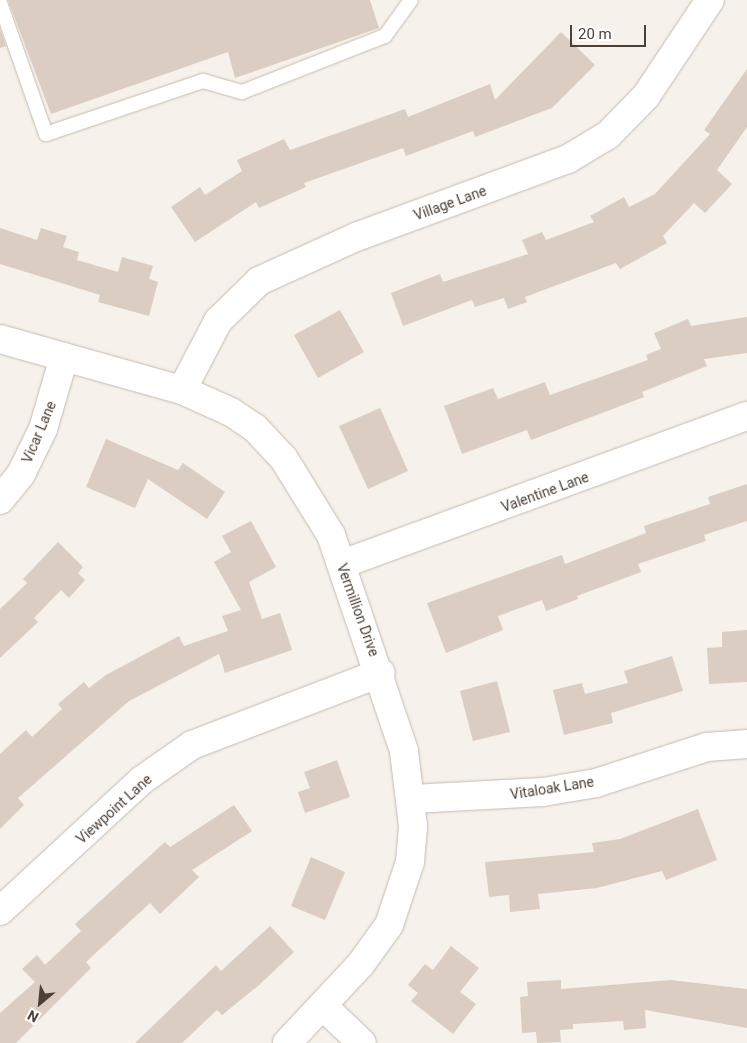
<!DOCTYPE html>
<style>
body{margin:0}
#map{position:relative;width:747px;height:1043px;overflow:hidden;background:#f6f1eb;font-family:Roboto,sans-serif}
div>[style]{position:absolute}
.building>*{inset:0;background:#dbcdc2}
.roads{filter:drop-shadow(0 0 1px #c5baaf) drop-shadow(0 0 1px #c5baaf)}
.lane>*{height:14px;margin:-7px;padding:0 7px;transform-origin:7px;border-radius:7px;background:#fff}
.street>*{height:28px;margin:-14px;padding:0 14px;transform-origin:14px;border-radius:14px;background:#fff}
span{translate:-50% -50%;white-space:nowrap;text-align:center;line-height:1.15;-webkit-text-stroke:4px #fff;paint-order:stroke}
.street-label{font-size:14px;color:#4b4038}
.north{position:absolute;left:15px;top:978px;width:50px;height:50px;-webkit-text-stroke:4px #fff;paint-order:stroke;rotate:208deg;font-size:14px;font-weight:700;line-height:20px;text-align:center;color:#4b4038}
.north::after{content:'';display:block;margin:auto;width:18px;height:22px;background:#4b4038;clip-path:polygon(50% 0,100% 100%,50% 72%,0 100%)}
.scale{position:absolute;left:570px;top:25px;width:76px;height:22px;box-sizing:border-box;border:2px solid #4b4038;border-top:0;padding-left:6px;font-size:15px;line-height:18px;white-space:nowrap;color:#4b4038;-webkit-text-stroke:4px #fff;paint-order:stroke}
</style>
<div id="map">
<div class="building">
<i style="clip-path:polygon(8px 0,370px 0,379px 28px,235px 78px,228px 52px,51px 114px)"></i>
<i style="clip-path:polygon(0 29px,6px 46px,0 48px)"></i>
<i style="clip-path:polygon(561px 32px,595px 65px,552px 108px,475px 137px,473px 131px,406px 156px,403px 148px,304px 183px,306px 187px,259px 208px,256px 202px,195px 242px,171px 207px,200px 187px,205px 195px,242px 171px,237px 160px,284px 139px,290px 150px,405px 109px,408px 117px,490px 84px,495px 100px)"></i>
<i style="clip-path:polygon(747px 69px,747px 127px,717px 170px,732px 184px,705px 213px,694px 203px,663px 236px,667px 243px,620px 269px,616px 263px,525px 297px,527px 302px,508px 309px,504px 298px,475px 307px,472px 300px,403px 326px,391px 293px,440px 274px,443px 282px,528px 254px,522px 240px,542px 232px,546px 240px,594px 222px,590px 216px,624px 197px,629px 207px,655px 194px,710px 134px,704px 130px)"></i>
<i style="clip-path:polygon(0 228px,37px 240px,41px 228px,67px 236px,63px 247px,79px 252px,77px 260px,118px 272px,122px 257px,153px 266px,149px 279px,158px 282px,149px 316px,98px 302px,100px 295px,0 264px)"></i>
<i style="clip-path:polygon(340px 310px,364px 352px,318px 378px,294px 335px)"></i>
<i style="clip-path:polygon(747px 317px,747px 353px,704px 359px,707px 366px,642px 392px,644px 397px,531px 440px,527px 430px,462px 454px,444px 406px,493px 388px,498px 399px,545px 382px,550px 395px,648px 360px,646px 355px,661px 349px,654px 333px,688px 319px,691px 326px)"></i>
<i style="clip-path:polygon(380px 408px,408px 471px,368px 489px,339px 426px)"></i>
<i style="clip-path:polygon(106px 439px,178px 470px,183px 463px,225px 492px,207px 519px,148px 479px,135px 508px,86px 487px)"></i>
<i style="clip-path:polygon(747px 484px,747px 521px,704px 535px,706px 541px,638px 564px,641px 572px,577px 596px,578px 599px,546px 611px,542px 600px,498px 616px,503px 630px,446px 653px,427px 603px,562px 555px,565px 564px,646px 533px,644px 526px,710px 504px,708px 497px)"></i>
<i style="clip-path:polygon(251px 521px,276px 567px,249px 582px,262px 619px,280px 613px,292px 650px,225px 673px,219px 654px,129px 701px,18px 798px,24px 805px,0 829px,0 754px,26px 730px,32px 737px,62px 709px,58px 704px,84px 682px,89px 688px,106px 675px,179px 636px,184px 646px,228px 631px,222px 616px,241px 610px,214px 562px,231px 552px,222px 536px)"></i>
<i style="clip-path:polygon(58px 542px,83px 567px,78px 573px,85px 580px,69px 598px,61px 590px,34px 618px,38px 622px,0 658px,0 609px,27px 583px,23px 579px)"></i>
<i style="clip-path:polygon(747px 630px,747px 682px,709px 684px,707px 648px,722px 647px,722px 632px)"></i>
<i style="clip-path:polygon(672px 656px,683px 691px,611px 713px,613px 723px,564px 735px,553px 690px,582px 683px,585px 694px,628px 683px,624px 671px)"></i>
<i style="clip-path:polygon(497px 681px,510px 732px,473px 741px,460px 691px)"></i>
<i style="clip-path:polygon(337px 760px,350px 797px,305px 813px,298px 792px,310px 788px,304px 772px)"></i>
<i style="clip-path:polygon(234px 805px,252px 831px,192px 870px,199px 877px,160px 914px,150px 903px,86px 962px,91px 968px,16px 1043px,0 1043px,0 1013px,35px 982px,22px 969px,37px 955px,45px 965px,81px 931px,75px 924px,165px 842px,170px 847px)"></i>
<i style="clip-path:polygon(698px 809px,717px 860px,666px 880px,662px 871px,597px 888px,538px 894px,540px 909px,510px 912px,509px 895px,489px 897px,485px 862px,594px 852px,592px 843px,620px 839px)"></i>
<i style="clip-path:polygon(311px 857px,345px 872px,325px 920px,291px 906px)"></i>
<i style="clip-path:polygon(270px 926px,294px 952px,258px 986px,222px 1015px,217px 1010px,182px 1043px,135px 1043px,216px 965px,221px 971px)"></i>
<i style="clip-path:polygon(451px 946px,479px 968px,460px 992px,476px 1004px,453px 1034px,411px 1001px,418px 993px,408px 985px,425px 964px,433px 970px)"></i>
<i style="clip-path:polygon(561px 980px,561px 989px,671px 980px,747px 989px,747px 1028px,645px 1010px,646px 1028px,624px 1030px,623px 1021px,573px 1024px,573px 1029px,560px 1030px,561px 1042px,537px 1043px,536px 1032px,522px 1033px,520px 997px,528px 996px,527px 982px)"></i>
</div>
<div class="roads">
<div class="lane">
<i style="left:0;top:3px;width:139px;rotate:70.7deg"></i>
<i style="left:46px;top:134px;width:166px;rotate:-18.7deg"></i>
<i style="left:203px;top:81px;width:41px;rotate:15.8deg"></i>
<i style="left:242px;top:92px;width:154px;rotate:-21.4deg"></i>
<i style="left:385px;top:36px;width:44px;rotate:-54.2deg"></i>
</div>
<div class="street">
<i style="left:0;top:339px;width:189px;rotate:15.7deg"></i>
<i style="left:182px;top:390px;width:54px;rotate:24.2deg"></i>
<i style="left:231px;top:412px;width:29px;rotate:34deg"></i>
<i style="left:255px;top:428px;width:42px;rotate:46.9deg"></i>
<i style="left:284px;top:459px;width:89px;rotate:58.3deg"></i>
<i style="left:331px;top:535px;width:228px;rotate:71.3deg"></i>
<i style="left:404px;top:751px;width:77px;rotate:83.2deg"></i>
<i style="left:413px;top:827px;width:35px;rotate:95deg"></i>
<i style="left:410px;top:862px;width:66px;rotate:108.4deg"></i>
<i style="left:389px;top:925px;width:49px;rotate:125.9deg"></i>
<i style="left:360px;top:965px;width:107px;rotate:133.1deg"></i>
<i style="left:182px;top:390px;width:78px;rotate:-62.4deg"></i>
<i style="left:218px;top:321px;width:57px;rotate:-44.3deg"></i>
<i style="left:259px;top:281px;width:107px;rotate:-24.4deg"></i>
<i style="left:356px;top:237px;width:226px;rotate:-20.2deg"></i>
<i style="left:568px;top:159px;width:47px;rotate:-31deg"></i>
<i style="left:608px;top:135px;width:54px;rotate:-45.7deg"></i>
<i style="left:646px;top:96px;width:115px;rotate:-56.3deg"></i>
<i style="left:0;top:500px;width:33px;rotate:-51deg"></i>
<i style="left:21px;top:474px;width:50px;rotate:-63.9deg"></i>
<i style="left:43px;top:429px;width:75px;rotate:-73.7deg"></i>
<i style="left:342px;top:564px;width:431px;rotate:-20.1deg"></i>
<i style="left:412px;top:799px;width:131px;rotate:-3.1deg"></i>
<i style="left:543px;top:792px;width:54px;rotate:-9.6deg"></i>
<i style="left:596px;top:783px;width:117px;rotate:-18deg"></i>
<i style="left:707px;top:747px;width:40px;rotate:-4.3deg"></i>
<i style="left:0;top:911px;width:193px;rotate:-42.7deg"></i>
<i style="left:142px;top:780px;width:61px;rotate:-35deg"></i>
<i style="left:192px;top:745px;width:202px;rotate:-20.9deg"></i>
<i style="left:324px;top:1007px;width:52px;rotate:43.5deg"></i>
</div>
</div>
<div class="street-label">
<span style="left:450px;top:203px;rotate:-20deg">Village Lane</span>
<span style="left:39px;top:432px;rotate:-67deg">Vicar Lane</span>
<span style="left:545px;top:492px;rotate:-20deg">Valentine Lane</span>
<span style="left:358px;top:610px;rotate:70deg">Vermillion Drive</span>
<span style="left:552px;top:788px;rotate:-9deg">Vitaloak Lane</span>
<span style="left:114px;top:809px;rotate:-42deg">Viewpoint Lane</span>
</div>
<div class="north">N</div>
<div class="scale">20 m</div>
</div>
